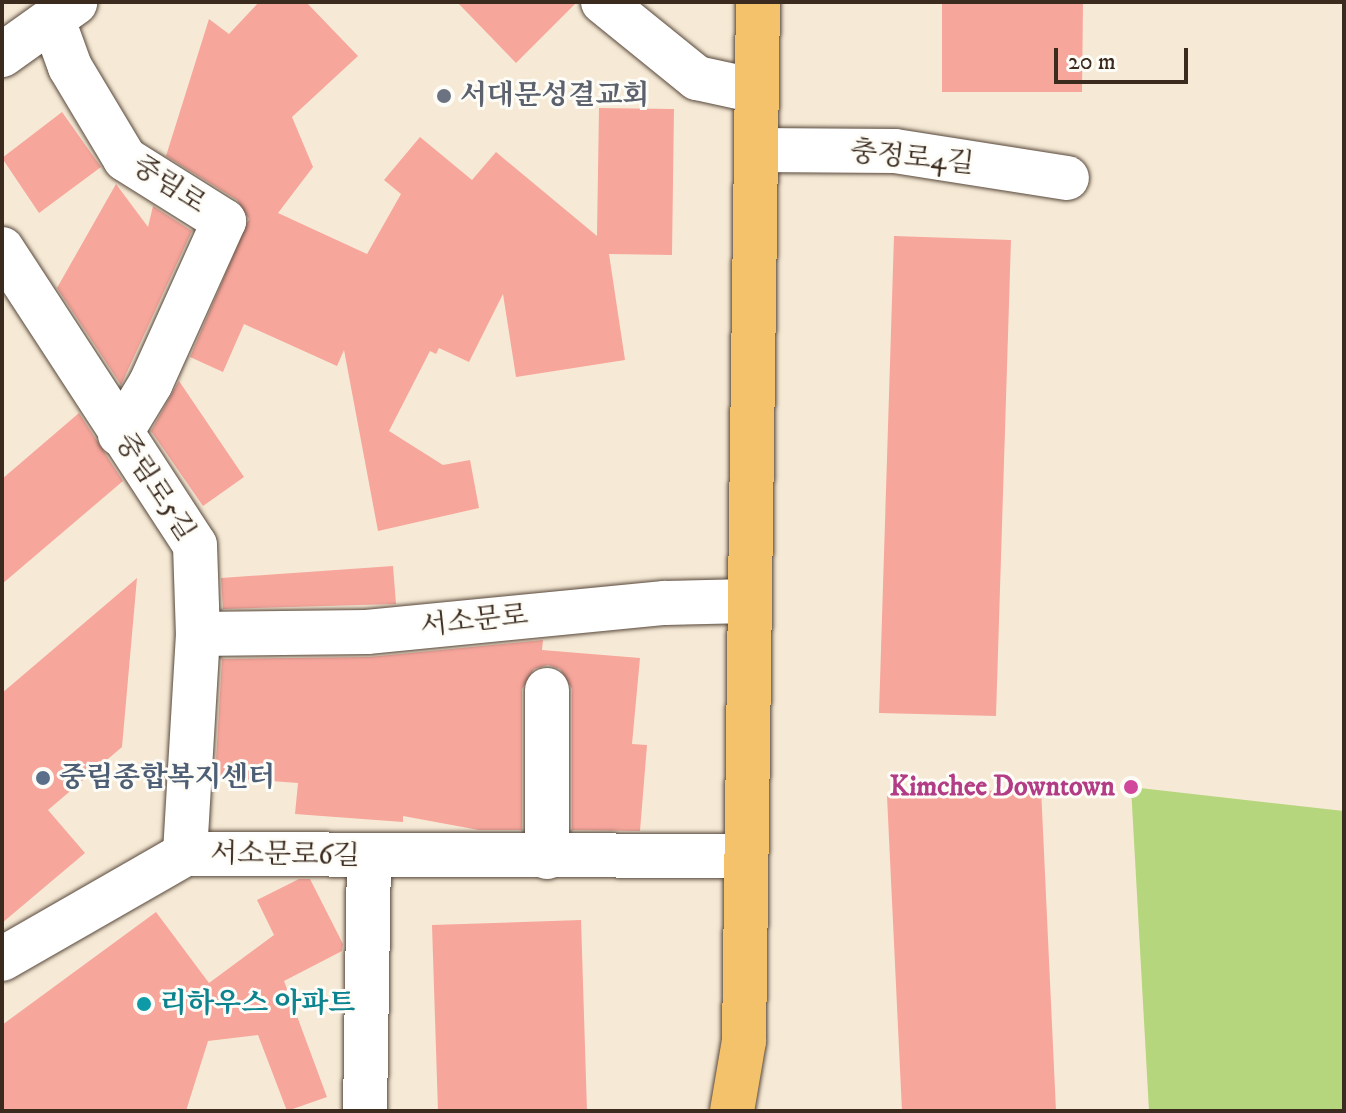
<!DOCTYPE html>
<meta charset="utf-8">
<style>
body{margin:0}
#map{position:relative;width:1346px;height:1113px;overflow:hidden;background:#f6ead6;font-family:"IM FELL DW Pica","Noto Serif KR",serif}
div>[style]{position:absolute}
.green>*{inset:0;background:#b6d67d}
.building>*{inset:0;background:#f7a69c}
.roads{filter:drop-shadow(0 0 2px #57473a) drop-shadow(0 0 2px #57473a)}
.minor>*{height:44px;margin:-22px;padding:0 22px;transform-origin:22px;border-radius:22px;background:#fff}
.major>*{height:44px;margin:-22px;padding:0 22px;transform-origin:22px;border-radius:22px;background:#f4c26a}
.dots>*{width:22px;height:22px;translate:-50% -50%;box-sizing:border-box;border:4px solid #fdfcf7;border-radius:50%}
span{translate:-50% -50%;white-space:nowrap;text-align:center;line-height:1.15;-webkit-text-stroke:6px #fdfcf7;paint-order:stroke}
.worship-label{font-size:28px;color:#5b616d;font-weight:700}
.left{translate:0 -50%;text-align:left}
.street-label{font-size:28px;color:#3b2a1e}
.service-label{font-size:28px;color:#4e5e75;font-weight:700}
.hotel-label{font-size:28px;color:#b23c85;font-weight:700}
.right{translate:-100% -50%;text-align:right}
.culture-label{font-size:28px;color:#0d838f;font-weight:700}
.frame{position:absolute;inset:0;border:4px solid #3b2a1e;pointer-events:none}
.scale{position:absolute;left:1054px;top:48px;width:134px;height:36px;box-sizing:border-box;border:4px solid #3b2a1e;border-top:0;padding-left:10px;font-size:24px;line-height:28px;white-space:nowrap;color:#3b2a1e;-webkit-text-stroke:6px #fdfcf7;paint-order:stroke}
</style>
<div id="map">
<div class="green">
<i style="clip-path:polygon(1131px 787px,1344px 811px,1344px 1111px,1149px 1111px)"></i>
</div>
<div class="building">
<i style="clip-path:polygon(259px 2px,306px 2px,358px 56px,292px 117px,313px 167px,278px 213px,367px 254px,401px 194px,384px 180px,420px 137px,472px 180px,496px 152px,597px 236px,599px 108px,674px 109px,672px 255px,609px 254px,625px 360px,516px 377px,503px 294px,469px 362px,439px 348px,436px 354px,430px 351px,389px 431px,443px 465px,470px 460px,479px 508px,378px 531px,344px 350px,337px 366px,244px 324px,223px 372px,190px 357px,249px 219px,237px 200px,166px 156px,209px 19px,229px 34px)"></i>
<i style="clip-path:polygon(457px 2px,577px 2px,516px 63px)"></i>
<i style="clip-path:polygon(942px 2px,1083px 2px,1082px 92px,942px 92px)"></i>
<i style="clip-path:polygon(62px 112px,101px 167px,39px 213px,2px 158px)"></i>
<i style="clip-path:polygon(116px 184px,148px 227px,153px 206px,192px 231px,121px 385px,57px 288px)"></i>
<i style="clip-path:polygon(894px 236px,1011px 240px,996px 716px,879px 713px)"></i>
<i style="clip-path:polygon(179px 381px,244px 477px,203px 506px,151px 431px)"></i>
<i style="clip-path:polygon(79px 413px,123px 481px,2px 584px,2px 479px)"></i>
<i style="clip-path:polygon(393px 566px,396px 604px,223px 609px,221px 578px)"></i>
<i style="clip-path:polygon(137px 578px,122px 747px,48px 810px,85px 853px,2px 923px,2px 693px)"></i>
<i style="clip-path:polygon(543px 640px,542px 650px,640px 658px,632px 744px,647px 745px,640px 831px,572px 830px,572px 689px,560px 669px,548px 665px,534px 669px,522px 689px,522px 830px,479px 830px,403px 816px,403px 822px,295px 814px,298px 783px,215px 777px,222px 659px,369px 657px)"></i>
<i style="clip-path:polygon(1041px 788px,1056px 1111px,902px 1111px,887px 796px)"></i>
<i style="clip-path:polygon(299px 879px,310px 879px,343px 944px,342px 951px,284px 981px,327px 1097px,287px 1111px,258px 1035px,208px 1041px,186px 1111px,2px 1111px,2px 1025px,156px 912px,209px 983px,274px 935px,257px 900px)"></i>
<i style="clip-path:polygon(581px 920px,587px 1111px,438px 1111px,432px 925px)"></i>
</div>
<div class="roads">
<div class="minor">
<i style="left:603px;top:2px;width:121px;rotate:39deg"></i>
<i style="left:697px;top:78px;width:61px;rotate:12.2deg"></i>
<i style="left:53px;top:20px;width:50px;rotate:70.1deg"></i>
<i style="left:70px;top:67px;width:107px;rotate:59.1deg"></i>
<i style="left:125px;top:159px;width:117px;rotate:32.1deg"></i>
<i style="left:224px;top:221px;width:178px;rotate:114.3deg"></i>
<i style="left:151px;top:383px;width:60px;rotate:121.3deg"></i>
<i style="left:2px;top:55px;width:90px;rotate:-35.5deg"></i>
<i style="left:756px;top:150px;width:139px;rotate:0.4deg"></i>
<i style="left:895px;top:151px;width:174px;rotate:8.9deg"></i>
<i style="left:2px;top:249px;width:353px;rotate:56.9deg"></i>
<i style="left:195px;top:545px;width:89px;rotate:88.1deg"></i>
<i style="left:198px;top:634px;width:220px;rotate:93.4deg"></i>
<i style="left:198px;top:634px;width:169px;rotate:-0.7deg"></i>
<i style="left:367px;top:632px;width:299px;rotate:-5.6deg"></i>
<i style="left:665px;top:603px;width:85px;rotate:-1.3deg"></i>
<i style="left:547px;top:690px;width:167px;rotate:90deg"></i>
<i style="left:2px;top:959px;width:211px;rotate:-29.8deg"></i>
<i style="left:185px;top:854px;width:561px;rotate:0.2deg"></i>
<i style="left:365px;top:1111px;width:255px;rotate:-89.1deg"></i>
</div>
<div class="major">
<i style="left:732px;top:1111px;width:71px;rotate:-80.3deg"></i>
<i style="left:744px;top:1041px;width:1039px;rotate:-89.23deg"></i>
</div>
</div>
<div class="dots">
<i style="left:444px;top:96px;background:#6b7280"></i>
<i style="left:43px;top:778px;background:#5c6f8a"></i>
<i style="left:1131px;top:787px;background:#d1479c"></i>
<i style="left:144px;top:1004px;background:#0f9aa8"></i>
</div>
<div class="worship-label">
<span class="left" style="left:460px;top:96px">서대문성결교회</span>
</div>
<div class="street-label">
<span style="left:912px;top:158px;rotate:6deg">충정로4길</span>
<span style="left:169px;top:185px;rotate:33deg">중림로</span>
<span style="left:155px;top:487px;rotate:57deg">중림로5길</span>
<span style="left:474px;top:621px;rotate:-6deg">서소문로</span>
<span style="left:285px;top:855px;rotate:1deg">서소문로6길</span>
</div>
<div class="service-label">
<span class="left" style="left:59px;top:778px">중림종합복지센터</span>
</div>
<div class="hotel-label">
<span class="right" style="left:1115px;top:787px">Kimchee Downtown</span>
</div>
<div class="culture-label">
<span class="left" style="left:160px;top:1004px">리하우스 아파트</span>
</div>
<div class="frame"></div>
<div class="scale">20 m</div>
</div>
